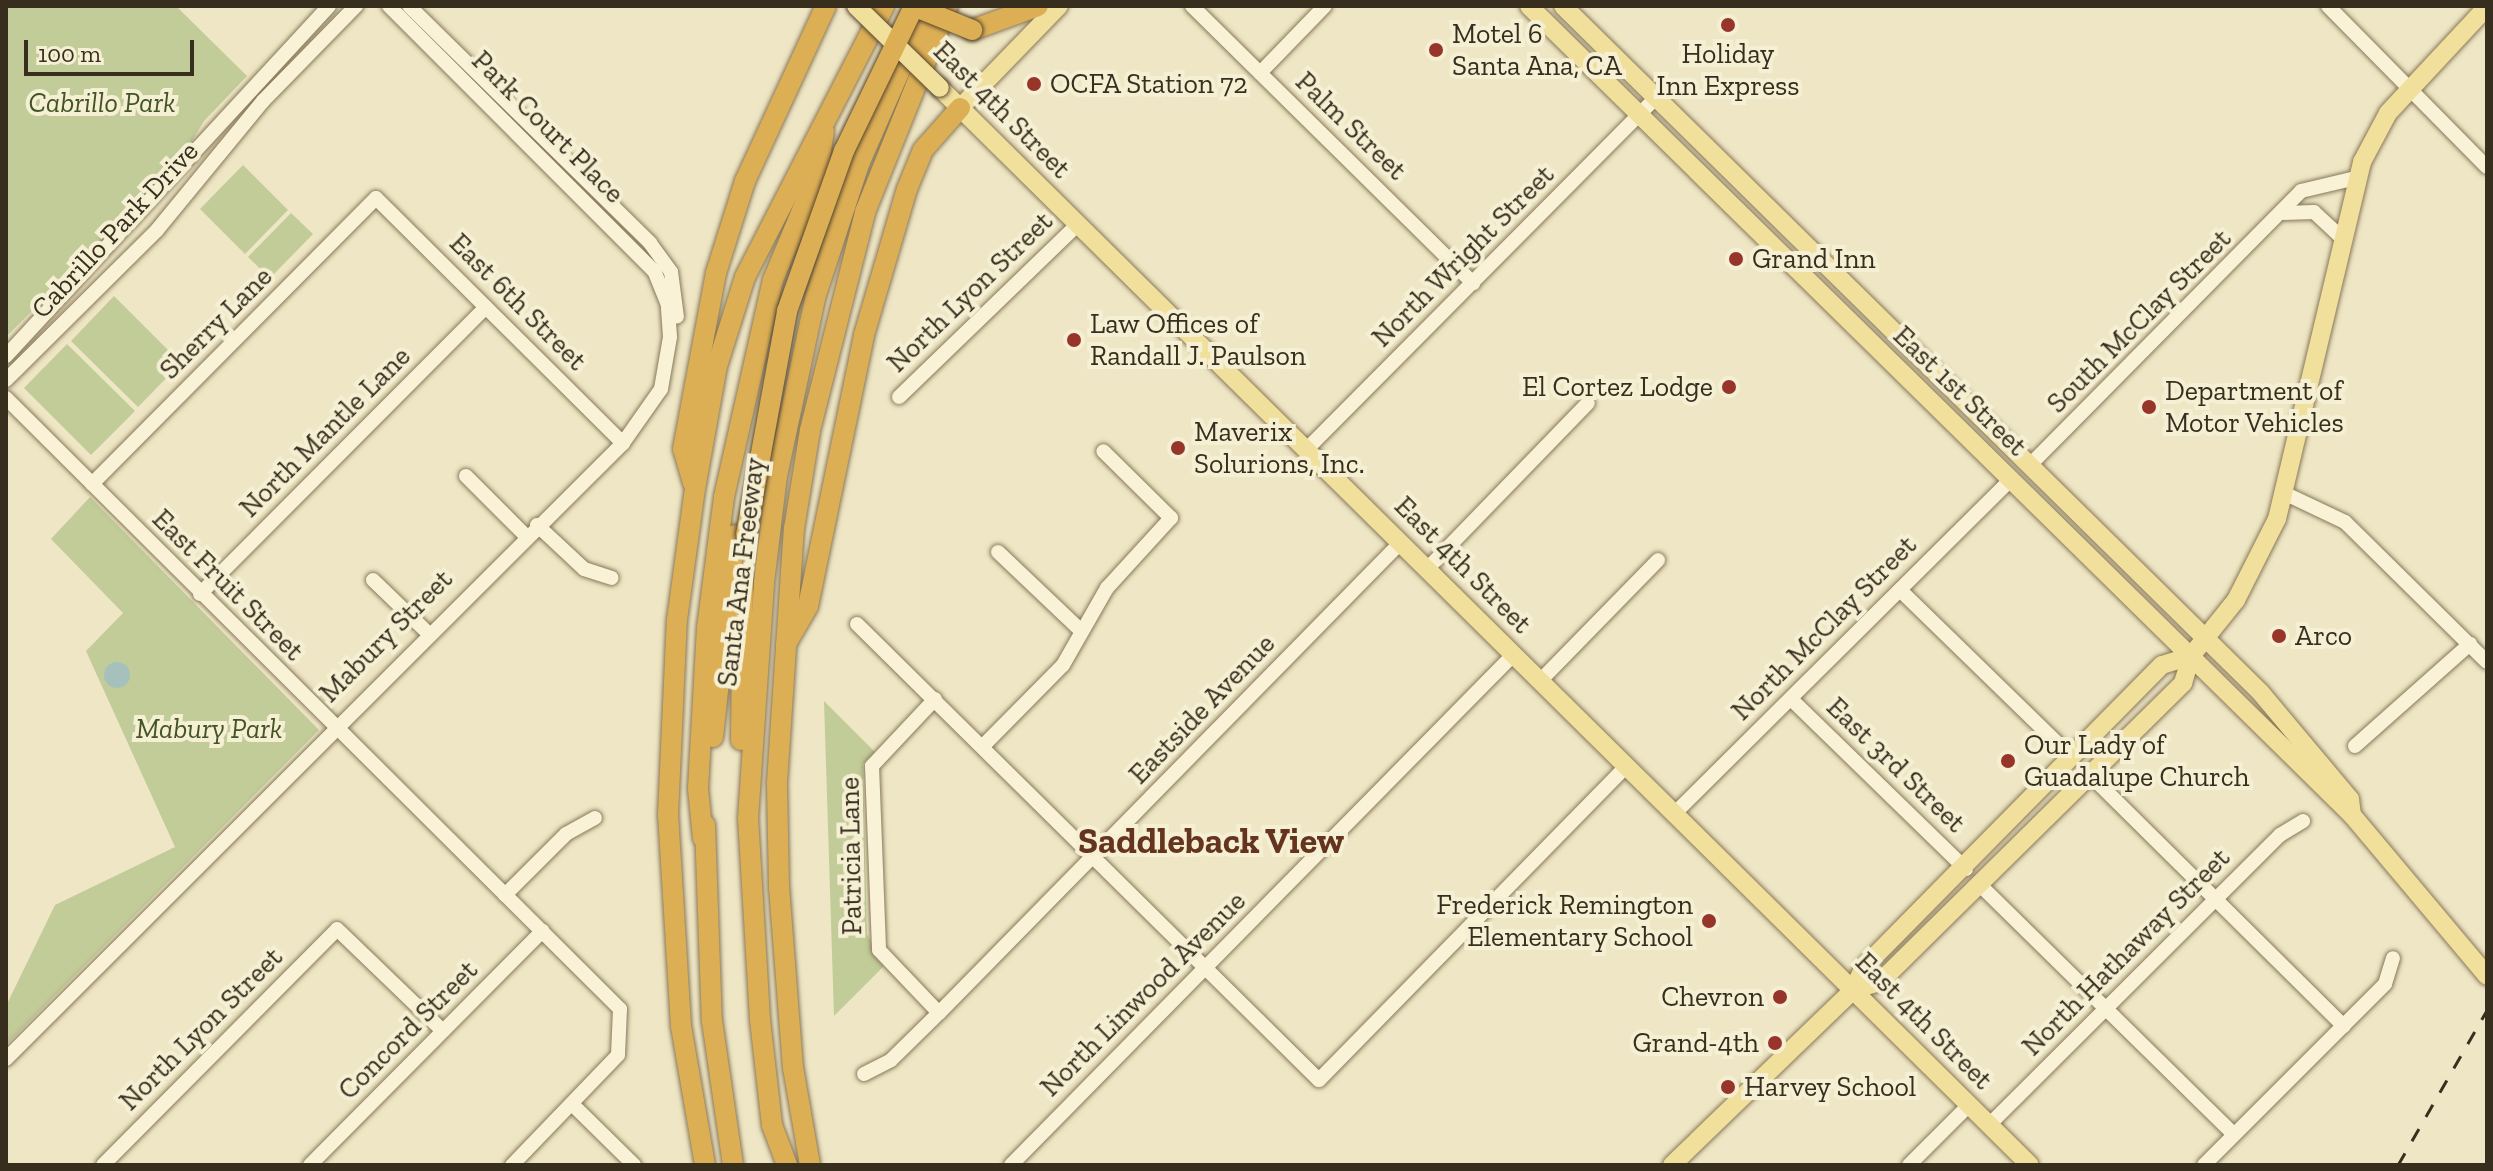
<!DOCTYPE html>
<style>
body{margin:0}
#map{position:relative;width:2493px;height:1171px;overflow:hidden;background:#eee6c4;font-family:"Zilla Slab",serif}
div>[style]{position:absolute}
.green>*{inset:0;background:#c1cc98}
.water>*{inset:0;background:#a6c1bc}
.round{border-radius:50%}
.roads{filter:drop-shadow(0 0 2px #88785a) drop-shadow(0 0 2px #88785a)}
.minor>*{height:14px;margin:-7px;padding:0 7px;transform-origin:7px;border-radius:7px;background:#f9f2d7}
.major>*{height:18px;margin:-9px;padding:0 9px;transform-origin:9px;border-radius:9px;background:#f1df9c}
.highway>*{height:20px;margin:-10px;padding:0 10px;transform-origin:10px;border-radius:10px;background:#ddaf55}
.rail>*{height:3px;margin-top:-1.5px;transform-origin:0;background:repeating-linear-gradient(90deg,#382e1e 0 14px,transparent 0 28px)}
.bridges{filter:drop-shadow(0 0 2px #56452f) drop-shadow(0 0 2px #56452f)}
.major-bridge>*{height:18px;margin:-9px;padding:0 9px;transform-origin:9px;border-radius:9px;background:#f1df9c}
.highway-bridge>*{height:20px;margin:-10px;padding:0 10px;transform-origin:10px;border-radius:10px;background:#ddaf55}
.dots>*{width:22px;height:22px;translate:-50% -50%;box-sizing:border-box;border:4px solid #f5efd3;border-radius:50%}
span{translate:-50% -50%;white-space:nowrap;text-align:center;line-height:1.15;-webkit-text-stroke:8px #f5efd3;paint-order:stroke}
.poi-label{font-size:28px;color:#382e1e}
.left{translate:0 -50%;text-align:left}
.right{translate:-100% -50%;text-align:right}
.park-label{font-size:28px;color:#445525;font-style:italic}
.street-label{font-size:28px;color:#382e1e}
.district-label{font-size:36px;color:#65341e;font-weight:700}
.frame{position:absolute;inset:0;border:8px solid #382e1e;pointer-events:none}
.scale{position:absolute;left:24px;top:40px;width:170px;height:36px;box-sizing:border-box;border:4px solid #382e1e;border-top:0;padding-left:10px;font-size:24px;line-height:28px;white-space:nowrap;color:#382e1e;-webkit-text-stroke:6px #f5efd3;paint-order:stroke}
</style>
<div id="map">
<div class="green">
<i style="clip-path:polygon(6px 6px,176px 6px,247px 76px,204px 121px,178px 164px,6px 337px)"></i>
<i style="clip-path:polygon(243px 165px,288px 210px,245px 254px,200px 209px)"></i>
<i style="clip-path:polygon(291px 213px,313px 234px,270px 278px,248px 257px)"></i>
<i style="clip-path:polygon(114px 296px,181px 363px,138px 407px,71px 341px)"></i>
<i style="clip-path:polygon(67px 344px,135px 411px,91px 455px,24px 388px)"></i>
<i style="clip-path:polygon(90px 497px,319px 730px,6px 1045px,6px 1006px,55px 905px,175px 847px,86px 651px,123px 613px,51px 539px)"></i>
<i style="clip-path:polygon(824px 701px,875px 752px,863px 764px,867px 934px,884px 966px,834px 1016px)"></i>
</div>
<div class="water">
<i class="round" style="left:104px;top:662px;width:26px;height:26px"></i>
</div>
<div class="roads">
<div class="minor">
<i style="left:409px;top:6px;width:338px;rotate:44.5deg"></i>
<i style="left:650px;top:243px;width:36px;rotate:54deg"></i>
<i style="left:671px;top:272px;width:45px;rotate:82.4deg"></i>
<i style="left:1192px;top:6px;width:395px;rotate:44.6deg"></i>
<i style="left:2328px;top:6px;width:226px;rotate:45.4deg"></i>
<i style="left:1260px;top:73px;width:93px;rotate:-45.9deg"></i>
<i style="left:2284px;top:213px;width:30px;rotate:-2deg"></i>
<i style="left:2314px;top:212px;width:37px;rotate:43deg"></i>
<i style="left:6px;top:356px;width:476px;rotate:-47.3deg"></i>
<i style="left:6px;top:380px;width:213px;rotate:-44.8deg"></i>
<i style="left:157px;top:230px;width:167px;rotate:-50.6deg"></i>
<i style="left:263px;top:101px;width:133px;rotate:-45.6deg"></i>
<i style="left:899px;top:397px;width:248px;rotate:-44deg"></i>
<i style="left:6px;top:398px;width:866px;rotate:44.86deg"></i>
<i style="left:620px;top:1009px;width:46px;rotate:92.5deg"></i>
<i style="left:618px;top:1055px;width:153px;rotate:133.9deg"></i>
<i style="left:1306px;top:450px;width:497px;rotate:-45.2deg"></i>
<i style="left:2030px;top:465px;width:385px;rotate:-45.3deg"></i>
<i style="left:2301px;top:191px;width:57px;rotate:-13.3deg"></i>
<i style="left:466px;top:476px;width:85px;rotate:45deg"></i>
<i style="left:92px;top:484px;width:403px;rotate:-45.2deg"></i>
<i style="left:376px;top:198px;width:348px;rotate:44.8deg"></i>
<i style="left:2286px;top:494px;width:65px;rotate:25.4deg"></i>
<i style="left:2345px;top:522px;width:199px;rotate:44.6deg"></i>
<i style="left:537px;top:525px;width:64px;rotate:43.1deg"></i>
<i style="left:584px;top:569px;width:29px;rotate:18deg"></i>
<i style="left:998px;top:552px;width:112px;rotate:43.5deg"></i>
<i style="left:1427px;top:569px;width:231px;rotate:-45.9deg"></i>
<i style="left:373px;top:580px;width:76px;rotate:43.9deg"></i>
<i style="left:1900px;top:590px;width:241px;rotate:44.2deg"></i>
<i style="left:200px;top:594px;width:405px;rotate:-45.1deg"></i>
<i style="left:857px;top:624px;width:649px;rotate:44.63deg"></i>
<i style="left:1319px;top:1080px;width:438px;rotate:-45.6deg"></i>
<i style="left:1540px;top:681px;width:169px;rotate:-45.7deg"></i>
<i style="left:935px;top:699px;width:92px;rotate:133.2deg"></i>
<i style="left:872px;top:766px;width:184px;rotate:87.8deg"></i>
<i style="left:879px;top:950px;width:87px;rotate:46.4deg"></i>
<i style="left:1791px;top:699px;width:244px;rotate:44.2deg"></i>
<i style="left:983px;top:746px;width:114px;rotate:-45.4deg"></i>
<i style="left:1063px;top:665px;width:89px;rotate:-60.3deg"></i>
<i style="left:1107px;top:588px;width:95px;rotate:-47.6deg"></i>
<i style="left:1171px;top:518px;width:95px;rotate:-135.4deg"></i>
<i style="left:2355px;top:746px;width:154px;rotate:-41.6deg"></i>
<i style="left:2092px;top:777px;width:354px;rotate:44.7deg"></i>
<i style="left:1674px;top:814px;width:475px;rotate:-44.8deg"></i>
<i style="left:1980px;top:885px;width:356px;rotate:44.5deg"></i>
<i style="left:505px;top:895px;width:86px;rotate:-45deg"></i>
<i style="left:566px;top:834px;width:33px;rotate:-29deg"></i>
<i style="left:6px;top:1059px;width:872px;rotate:-44.95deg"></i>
<i style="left:623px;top:443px;width:66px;rotate:-54.9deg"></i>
<i style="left:661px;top:389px;width:53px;rotate:-80.2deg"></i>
<i style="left:670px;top:337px;width:32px;rotate:-94deg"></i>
<i style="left:668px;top:305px;width:37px;rotate:-112deg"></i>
<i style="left:654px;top:271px;width:375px;rotate:-135deg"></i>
<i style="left:864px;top:1074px;width:30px;rotate:-27deg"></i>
<i style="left:891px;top:1060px;width:67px;rotate:-44.4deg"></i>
<i style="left:939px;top:1013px;width:658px;rotate:-45.55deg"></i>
<i style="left:573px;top:1105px;width:86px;rotate:44.5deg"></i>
<i style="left:1989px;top:1125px;width:411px;rotate:-44.9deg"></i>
<i style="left:2280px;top:835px;width:27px;rotate:-31deg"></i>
<i style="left:103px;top:1165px;width:332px;rotate:-45.2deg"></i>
<i style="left:337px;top:929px;width:147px;rotate:43.9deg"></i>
<i style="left:310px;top:1165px;width:330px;rotate:-45.2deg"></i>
<i style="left:1011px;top:1165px;width:716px;rotate:-45.45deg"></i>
<i style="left:1909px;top:1165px;width:85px;rotate:-45deg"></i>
<i style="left:2204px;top:1165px;width:256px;rotate:-45deg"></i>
<i style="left:2385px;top:984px;width:27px;rotate:-73deg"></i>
</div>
<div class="major">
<i style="left:1529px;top:6px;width:1154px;rotate:44.51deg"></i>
<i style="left:2352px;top:815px;width:210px;rotate:50deg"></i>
<i style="left:1563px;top:6px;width:979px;rotate:44.54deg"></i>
<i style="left:2261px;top:693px;width:138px;rotate:50deg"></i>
<i style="left:2350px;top:799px;width:16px;rotate:83deg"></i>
<i style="left:940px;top:88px;width:1532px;rotate:44.66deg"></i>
<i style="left:960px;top:108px;width:142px;rotate:-45.9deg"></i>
<i style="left:1853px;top:990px;width:28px;rotate:-17deg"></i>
<i style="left:1880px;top:982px;width:426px;rotate:-44.6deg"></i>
<i style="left:2183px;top:683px;width:28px;rotate:-73deg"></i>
<i style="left:2191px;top:656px;width:72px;rotate:-51.2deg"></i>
<i style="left:2236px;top:600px;width:91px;rotate:-63.2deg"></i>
<i style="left:2277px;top:519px;width:367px;rotate:-76.6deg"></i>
<i style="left:2362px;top:162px;width:55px;rotate:-62deg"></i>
<i style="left:2388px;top:113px;width:145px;rotate:-47deg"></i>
<i style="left:1672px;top:1165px;width:252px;rotate:-44deg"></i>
<i style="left:1853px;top:990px;width:25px;rotate:-64deg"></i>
<i style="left:1864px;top:967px;width:424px;rotate:-45.4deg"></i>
<i style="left:2162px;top:665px;width:30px;rotate:-17deg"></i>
</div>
<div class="highway">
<i style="left:972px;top:30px;width:70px;rotate:-20deg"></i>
<i style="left:693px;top:483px;width:35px;rotate:-106deg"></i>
<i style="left:683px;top:449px;width:179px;rotate:-79.4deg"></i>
<i style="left:716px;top:273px;width:96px;rotate:-72.5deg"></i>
<i style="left:745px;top:181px;width:193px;rotate:-65.2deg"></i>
<i style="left:786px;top:644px;width:44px;rotate:-59.9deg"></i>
<i style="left:808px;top:606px;width:277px;rotate:-78.3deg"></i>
<i style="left:864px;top:335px;width:152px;rotate:-73.6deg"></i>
<i style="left:907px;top:189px;width:42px;rotate:-67.7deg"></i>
<i style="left:923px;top:150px;width:56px;rotate:-48.6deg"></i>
<i style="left:713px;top:737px;width:203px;rotate:-83.8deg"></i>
<i style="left:741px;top:740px;width:160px;rotate:-89.3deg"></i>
<i style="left:705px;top:825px;width:196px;rotate:88deg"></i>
<i style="left:712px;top:1021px;width:146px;rotate:81.7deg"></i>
<i style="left:703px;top:838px;width:49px;rotate:-95.8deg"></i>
<i style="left:698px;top:789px;width:161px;rotate:-86.8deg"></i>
<i style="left:707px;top:628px;width:132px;rotate:-82.6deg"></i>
<i style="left:724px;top:497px;width:222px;rotate:-77.3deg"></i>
<i style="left:773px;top:280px;width:117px;rotate:-67.4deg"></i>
<i style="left:818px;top:172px;width:41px;rotate:-81.7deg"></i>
<i style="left:705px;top:1165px;width:141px;rotate:-99.8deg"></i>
<i style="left:681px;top:1026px;width:211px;rotate:-93.5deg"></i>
<i style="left:668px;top:815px;width:195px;rotate:-87.4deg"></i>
<i style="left:677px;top:620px;width:132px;rotate:-82.2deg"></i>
<i style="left:695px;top:489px;width:125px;rotate:-79.9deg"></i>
<i style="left:717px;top:366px;width:93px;rotate:-72.5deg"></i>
<i style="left:745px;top:277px;width:305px;rotate:-62.8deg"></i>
<i style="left:787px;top:1165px;width:43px;rotate:-110.6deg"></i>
<i style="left:772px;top:1125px;width:107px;rotate:-96.5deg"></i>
<i style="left:760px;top:1019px;width:200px;rotate:-93.4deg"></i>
<i style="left:748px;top:819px;width:237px;rotate:-86.1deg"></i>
<i style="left:764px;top:583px;width:108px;rotate:-83.1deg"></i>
<i style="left:777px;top:476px;width:182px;rotate:-77.9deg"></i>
<i style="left:815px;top:298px;width:141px;rotate:-71.8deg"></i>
<i style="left:859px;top:164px;width:172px;rotate:-66.4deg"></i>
<i style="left:810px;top:1165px;width:98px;rotate:-99.9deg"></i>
<i style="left:793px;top:1068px;width:181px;rotate:-94.4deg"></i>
<i style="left:779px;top:888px;width:105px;rotate:-91.1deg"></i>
<i style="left:777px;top:783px;width:255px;rotate:-86.2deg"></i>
<i style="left:794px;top:529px;width:100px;rotate:-80.8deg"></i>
<i style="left:810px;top:430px;width:225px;rotate:-75.8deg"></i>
<i style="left:865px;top:212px;width:222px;rotate:-68.1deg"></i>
</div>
</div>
<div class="rail">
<i style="left:2398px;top:1165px;width:179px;rotate:-60.1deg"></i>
</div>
<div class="bridges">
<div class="major-bridge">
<i style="left:856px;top:6px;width:117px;rotate:44.3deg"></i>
</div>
<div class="highway-bridge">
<i style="left:913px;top:6px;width:64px;rotate:22.1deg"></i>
<i style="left:746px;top:535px;width:228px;rotate:-79.6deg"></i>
<i style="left:787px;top:311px;width:170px;rotate:-70.4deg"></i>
<i style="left:844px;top:151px;width:161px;rotate:-64.2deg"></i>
</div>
</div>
<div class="dots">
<i style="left:1728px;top:25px;background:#97352b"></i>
<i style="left:1436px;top:50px;background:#97352b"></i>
<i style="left:1034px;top:84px;background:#97352b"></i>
<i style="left:1736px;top:259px;background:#97352b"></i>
<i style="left:1074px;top:340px;background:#97352b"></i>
<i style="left:1729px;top:387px;background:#97352b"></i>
<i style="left:2149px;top:407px;background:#97352b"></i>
<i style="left:1178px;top:448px;background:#97352b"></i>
<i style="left:2279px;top:636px;background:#97352b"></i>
<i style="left:2008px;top:761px;background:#97352b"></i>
<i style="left:1709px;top:921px;background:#97352b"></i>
<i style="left:1780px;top:997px;background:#97352b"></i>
<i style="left:1775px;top:1043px;background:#97352b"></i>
<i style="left:1728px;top:1087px;background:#97352b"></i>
</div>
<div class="poi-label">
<span class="left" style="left:1452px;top:50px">Motel 6<br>Santa Ana, CA</span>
<span style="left:1728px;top:70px">Holiday<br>Inn Express</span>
<span class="left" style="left:1050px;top:84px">OCFA Station 72</span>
<span class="left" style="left:1752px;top:259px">Grand Inn</span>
<span class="left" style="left:1090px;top:340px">Law Offices of<br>Randall J. Paulson</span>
<span class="right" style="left:1713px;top:387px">El Cortez Lodge</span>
<span class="left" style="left:2165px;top:407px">Department of<br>Motor Vehicles</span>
<span class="left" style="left:1194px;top:448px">Maverix<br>Solurions, Inc.</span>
<span class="left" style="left:2295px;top:636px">Arco</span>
<span class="left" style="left:2024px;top:761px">Our Lady of<br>Guadalupe Church</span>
<span class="right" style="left:1693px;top:921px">Frederick Remington<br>Elementary School</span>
<span class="right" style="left:1764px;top:997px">Chevron</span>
<span class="right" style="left:1759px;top:1043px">Grand-4th</span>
<span class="left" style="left:1744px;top:1087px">Harvey School</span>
</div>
<div class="park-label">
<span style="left:102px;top:103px">Cabrillo Park</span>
<span style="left:209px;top:729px">Mabury Park</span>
</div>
<div class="street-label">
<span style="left:1002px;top:110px;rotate:45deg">East 4th Street</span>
<span style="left:1351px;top:126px;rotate:44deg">Palm Street</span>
<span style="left:548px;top:127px;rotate:45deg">Park Court Place</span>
<span style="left:115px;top:230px;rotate:-47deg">Cabrillo Park Drive</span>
<span style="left:1463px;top:256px;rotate:-45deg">North Wright Street</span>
<span style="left:970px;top:292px;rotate:-44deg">North Lyon Street</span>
<span style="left:518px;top:302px;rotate:45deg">East 6th Street</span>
<span style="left:2139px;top:321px;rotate:-45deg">South McClay Street</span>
<span style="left:216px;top:323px;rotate:-45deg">Sherry Lane</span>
<span style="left:1960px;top:391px;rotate:44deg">East 1st Street</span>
<span style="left:325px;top:432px;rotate:-45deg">North Mantle Lane</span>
<span style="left:1463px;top:565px;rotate:45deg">East 4th Street</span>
<span style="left:741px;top:572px;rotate:-83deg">Santa Ana Freeway</span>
<span style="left:228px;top:585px;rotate:45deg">East Fruit Street</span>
<span style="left:1824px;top:628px;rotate:-45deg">North McClay Street</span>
<span style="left:386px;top:636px;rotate:-45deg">Mabury Street</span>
<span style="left:1202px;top:709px;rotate:-46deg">Eastside Avenue</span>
<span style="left:1896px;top:765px;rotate:44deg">East 3rd Street</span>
<span style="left:851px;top:856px;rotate:-91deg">Patricia Lane</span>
<span style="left:2126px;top:952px;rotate:-45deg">North Hathaway Street</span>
<span style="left:1143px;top:994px;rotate:-45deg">North Linwood Avenue</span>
<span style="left:1924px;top:1021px;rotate:45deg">East 4th Street</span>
<span style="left:201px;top:1029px;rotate:-45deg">North Lyon Street</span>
<span style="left:408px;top:1030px;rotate:-45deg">Concord Street</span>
</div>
<div class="district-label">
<span style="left:1211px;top:841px">Saddleback View</span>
</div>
<div class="frame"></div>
<div class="scale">100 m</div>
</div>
